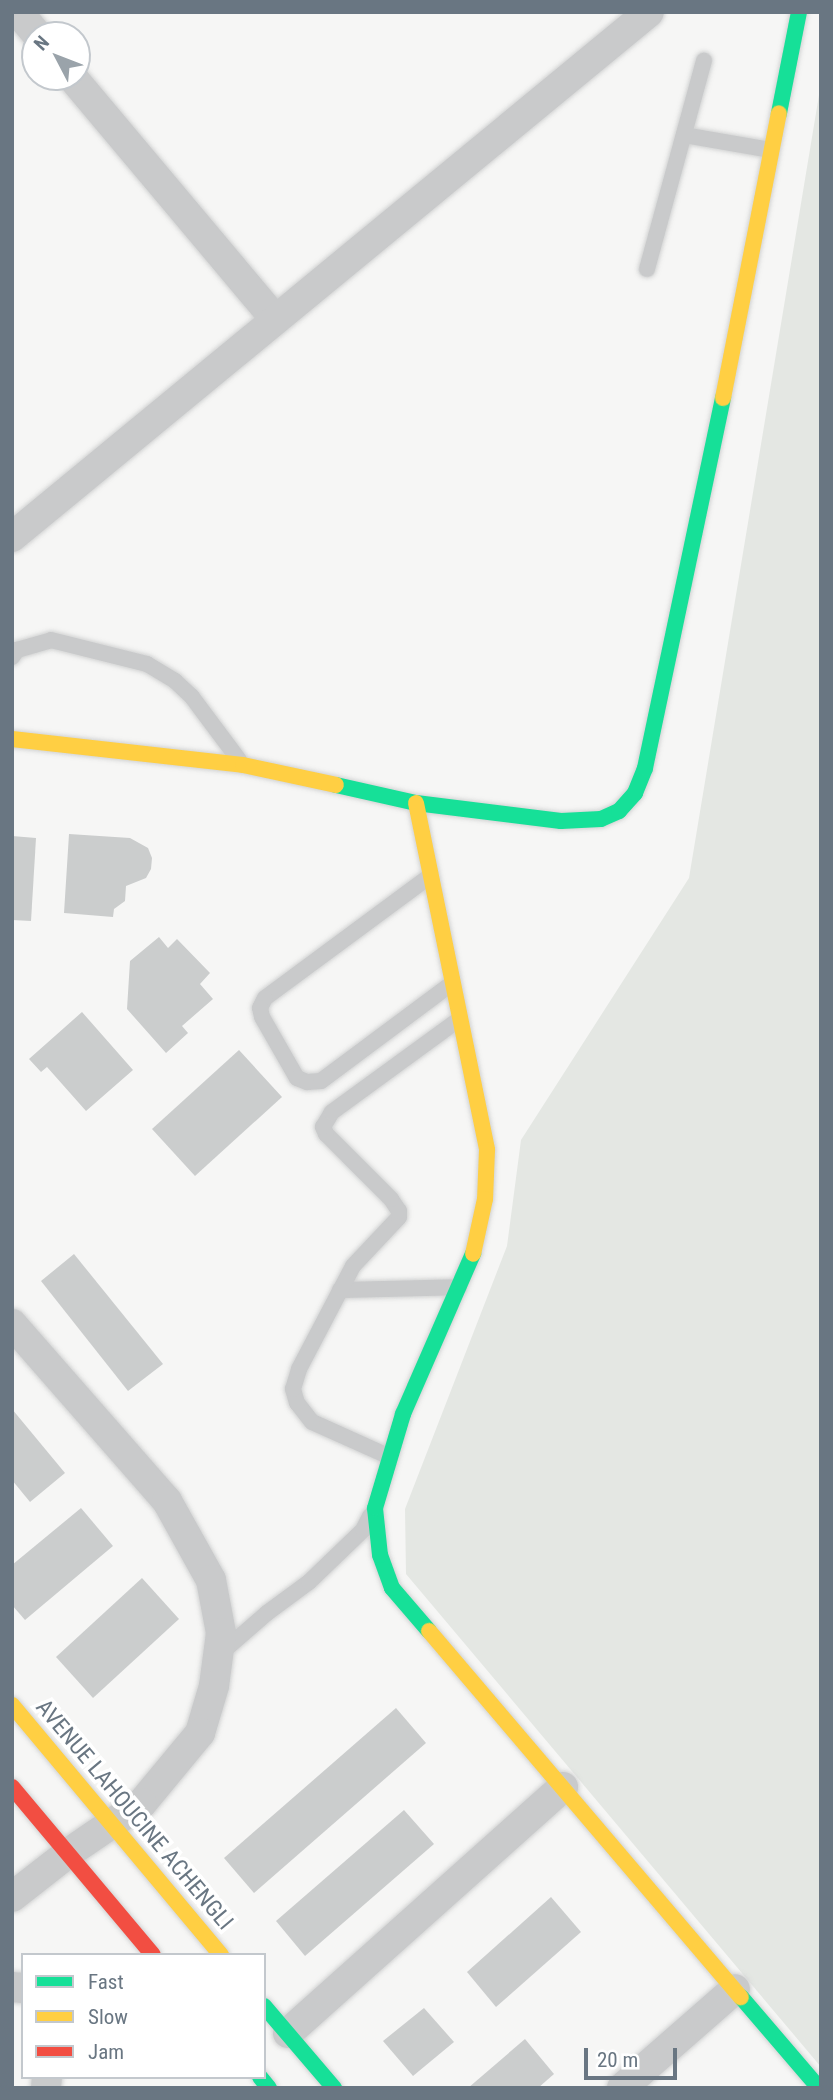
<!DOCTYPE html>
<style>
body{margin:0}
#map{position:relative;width:833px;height:2100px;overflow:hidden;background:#f6f6f5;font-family:"Roboto Condensed",sans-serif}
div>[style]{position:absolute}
.green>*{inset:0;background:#e4e7e3}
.building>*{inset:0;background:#cbcdcd}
.roads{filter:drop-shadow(0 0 2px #d2d3d3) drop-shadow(0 0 2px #d2d3d3)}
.lane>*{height:16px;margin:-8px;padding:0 8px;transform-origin:8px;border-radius:8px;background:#c9cacb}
.street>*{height:30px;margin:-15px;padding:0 15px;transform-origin:15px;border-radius:15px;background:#c9cacb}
.fast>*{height:16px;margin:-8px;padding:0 8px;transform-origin:8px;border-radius:8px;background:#16e098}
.slow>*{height:16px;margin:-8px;padding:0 8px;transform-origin:8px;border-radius:8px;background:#ffcf43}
.jam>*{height:16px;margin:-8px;padding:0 8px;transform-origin:8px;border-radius:8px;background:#f24e42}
span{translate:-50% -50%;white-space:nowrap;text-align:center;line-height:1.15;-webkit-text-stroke:7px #fff;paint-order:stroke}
.street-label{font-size:23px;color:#697682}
.frame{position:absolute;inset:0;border:14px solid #697682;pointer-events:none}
.legend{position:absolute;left:21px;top:1953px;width:245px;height:126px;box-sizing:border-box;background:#fff;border:2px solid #c3c8cd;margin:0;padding:9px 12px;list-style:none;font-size:21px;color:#697682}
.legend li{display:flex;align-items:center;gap:14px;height:35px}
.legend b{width:35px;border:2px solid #c3c8cd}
.north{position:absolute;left:21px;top:21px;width:70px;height:70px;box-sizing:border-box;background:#fff;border:2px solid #c3c8cd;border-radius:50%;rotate:312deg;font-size:19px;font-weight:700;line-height:28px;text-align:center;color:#697682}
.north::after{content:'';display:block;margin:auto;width:24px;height:32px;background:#9aa3aa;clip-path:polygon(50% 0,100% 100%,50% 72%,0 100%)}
.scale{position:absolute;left:584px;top:2048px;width:93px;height:32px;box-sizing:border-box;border:4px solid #697682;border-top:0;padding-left:9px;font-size:21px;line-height:24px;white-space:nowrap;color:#697682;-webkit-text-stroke:5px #fff;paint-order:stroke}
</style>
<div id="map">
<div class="green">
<i style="clip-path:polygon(821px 83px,821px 2067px,406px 1574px,405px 1509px,507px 1246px,521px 1140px,689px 878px)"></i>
</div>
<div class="building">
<i style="clip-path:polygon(69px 834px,130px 838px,148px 848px,152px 858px,151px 869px,146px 878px,126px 886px,125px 901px,114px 909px,113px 917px,64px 913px)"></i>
<i style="clip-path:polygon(12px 836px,36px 838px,31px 921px,12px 920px)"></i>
<i style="clip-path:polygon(159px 937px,168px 948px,177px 939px,210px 973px,200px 984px,213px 999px,182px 1026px,188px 1033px,166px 1053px,127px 1009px,130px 961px)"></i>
<i style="clip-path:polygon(82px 1012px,133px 1070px,86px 1111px,47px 1067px,41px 1072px,29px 1059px)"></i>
<i style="clip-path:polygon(239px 1050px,282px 1097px,195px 1176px,152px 1129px)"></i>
<i style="clip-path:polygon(74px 1254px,163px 1364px,128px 1391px,41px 1281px)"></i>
<i style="clip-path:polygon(12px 1409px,65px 1473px,30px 1502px,12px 1480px)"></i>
<i style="clip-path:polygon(81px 1508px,113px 1546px,25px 1620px,12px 1605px,12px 1565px)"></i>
<i style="clip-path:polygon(142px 1578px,179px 1619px,93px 1698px,56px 1657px)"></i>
<i style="clip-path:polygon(396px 1708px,426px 1743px,254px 1893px,224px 1858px)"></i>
<i style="clip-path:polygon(404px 1810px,434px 1844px,305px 1956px,276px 1921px)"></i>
<i style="clip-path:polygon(551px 1897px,581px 1932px,496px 2007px,467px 1972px)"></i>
<i style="clip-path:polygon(424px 2008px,454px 2042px,413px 2076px,383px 2041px)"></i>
<i style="clip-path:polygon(525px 2039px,554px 2074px,538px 2088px,468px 2088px)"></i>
</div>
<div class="roads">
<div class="lane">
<i style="left:684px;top:135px;width:88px;rotate:9.8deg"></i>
<i style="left:647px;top:269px;width:216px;rotate:-74.7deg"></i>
<i style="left:12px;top:657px;width:9px;rotate:-54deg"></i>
<i style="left:17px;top:650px;width:35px;rotate:-16deg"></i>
<i style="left:51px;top:640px;width:99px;rotate:14deg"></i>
<i style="left:147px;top:664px;width:33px;rotate:31deg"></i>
<i style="left:175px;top:681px;width:23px;rotate:43deg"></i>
<i style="left:192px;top:697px;width:79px;rotate:53.3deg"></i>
<i style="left:430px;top:876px;width:205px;rotate:143.5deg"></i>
<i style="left:265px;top:998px;width:11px;rotate:117deg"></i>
<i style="left:260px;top:1008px;width:9px;rotate:77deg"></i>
<i style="left:262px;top:1017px;width:70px;rotate:60.2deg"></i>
<i style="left:297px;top:1078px;width:11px;rotate:22deg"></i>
<i style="left:307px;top:1082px;width:14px;rotate:-4deg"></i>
<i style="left:321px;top:1081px;width:162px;rotate:-36.7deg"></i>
<i style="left:340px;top:1290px;width:119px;rotate:-1.4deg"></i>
<i style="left:390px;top:1457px;width:85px;rotate:-155.8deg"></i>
<i style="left:312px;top:1422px;width:24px;rotate:-128deg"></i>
<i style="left:297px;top:1403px;width:15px;rotate:-106deg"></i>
<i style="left:293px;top:1389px;width:21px;rotate:-73deg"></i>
<i style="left:299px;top:1369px;width:116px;rotate:-62.3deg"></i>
<i style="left:353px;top:1266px;width:67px;rotate:-46.8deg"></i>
<i style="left:399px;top:1217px;width:6px;rotate:-90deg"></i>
<i style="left:399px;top:1211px;width:14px;rotate:-124deg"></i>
<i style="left:391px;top:1199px;width:92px;rotate:-135deg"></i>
<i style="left:326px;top:1134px;width:8px;rotate:-113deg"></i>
<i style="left:323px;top:1127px;width:17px;rotate:-59deg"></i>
<i style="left:332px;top:1112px;width:156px;rotate:-36.1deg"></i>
<i style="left:220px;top:1654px;width:62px;rotate:-41.1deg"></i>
<i style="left:267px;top:1613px;width:52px;rotate:-36.4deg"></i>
<i style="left:309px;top:1582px;width:75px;rotate:-43.9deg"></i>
<i style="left:363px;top:1530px;width:16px;rotate:-63deg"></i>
</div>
<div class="street">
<i style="left:18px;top:12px;width:30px;rotate:50deg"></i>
<i style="left:72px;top:77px;width:316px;rotate:50deg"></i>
<i style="left:12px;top:537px;width:825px;rotate:-39.49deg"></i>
<i style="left:12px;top:1324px;width:235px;rotate:48.8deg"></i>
<i style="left:167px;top:1501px;width:90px;rotate:60.9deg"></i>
<i style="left:211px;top:1580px;width:54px;rotate:79.3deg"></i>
<i style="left:221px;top:1633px;width:53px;rotate:97.5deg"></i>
<i style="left:214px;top:1686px;width:49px;rotate:106.6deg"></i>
<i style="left:200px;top:1733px;width:91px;rotate:129.6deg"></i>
<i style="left:142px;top:1803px;width:91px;rotate:145.8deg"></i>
<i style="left:67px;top:1854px;width:70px;rotate:142deg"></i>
<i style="left:12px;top:1987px;width:11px;rotate:5deg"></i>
<i style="left:288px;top:2033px;width:369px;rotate:-41.8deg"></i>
<i style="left:46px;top:2088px;width:11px;rotate:-85deg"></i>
<i style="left:622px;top:2088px;width:150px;rotate:-41.2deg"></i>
</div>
<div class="fast">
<i style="left:779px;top:113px;width:103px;rotate:-78.8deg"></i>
<i style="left:336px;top:785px;width:82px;rotate:12.7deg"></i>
<i style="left:416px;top:803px;width:146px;rotate:7.1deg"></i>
<i style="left:561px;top:821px;width:40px;rotate:-2.9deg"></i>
<i style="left:601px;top:819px;width:20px;rotate:-24deg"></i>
<i style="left:619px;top:811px;width:24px;rotate:-48deg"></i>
<i style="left:635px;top:793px;width:27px;rotate:-68deg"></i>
<i style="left:645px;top:768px;width:378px;rotate:-78.1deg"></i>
<i style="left:429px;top:1631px;width:57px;rotate:-130.7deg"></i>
<i style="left:392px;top:1588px;width:35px;rotate:-110deg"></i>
<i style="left:380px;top:1555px;width:47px;rotate:-96.1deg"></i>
<i style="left:375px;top:1508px;width:98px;rotate:-73.4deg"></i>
<i style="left:403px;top:1414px;width:175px;rotate:-66.4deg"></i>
<i style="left:741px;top:1997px;width:120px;rotate:49.4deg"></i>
<i style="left:264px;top:2006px;width:108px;rotate:49.5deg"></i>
<i style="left:260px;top:2077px;width:14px;rotate:51deg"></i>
</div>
<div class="slow">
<i style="left:723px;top:398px;width:290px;rotate:-78.9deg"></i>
<i style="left:12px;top:739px;width:232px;rotate:6.4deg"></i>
<i style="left:243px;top:765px;width:95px;rotate:12.1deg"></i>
<i style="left:416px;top:803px;width:354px;rotate:78.4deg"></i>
<i style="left:487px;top:1150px;width:49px;rotate:92.3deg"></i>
<i style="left:485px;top:1199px;width:56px;rotate:102.3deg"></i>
<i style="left:429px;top:1631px;width:481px;rotate:49.6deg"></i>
<i style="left:12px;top:1705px;width:326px;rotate:50.1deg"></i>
</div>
<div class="jam">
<i style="left:12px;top:1787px;width:219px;rotate:50deg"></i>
</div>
</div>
<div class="street-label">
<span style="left:134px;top:1815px;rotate:50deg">AVENUE LAHOUCINE ACHENGLI</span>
</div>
<div class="frame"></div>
<ul class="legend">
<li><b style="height:9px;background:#16e098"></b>Fast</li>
<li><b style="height:9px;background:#ffcf43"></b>Slow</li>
<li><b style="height:9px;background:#f24e42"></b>Jam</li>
</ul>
<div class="north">N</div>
<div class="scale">20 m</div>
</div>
